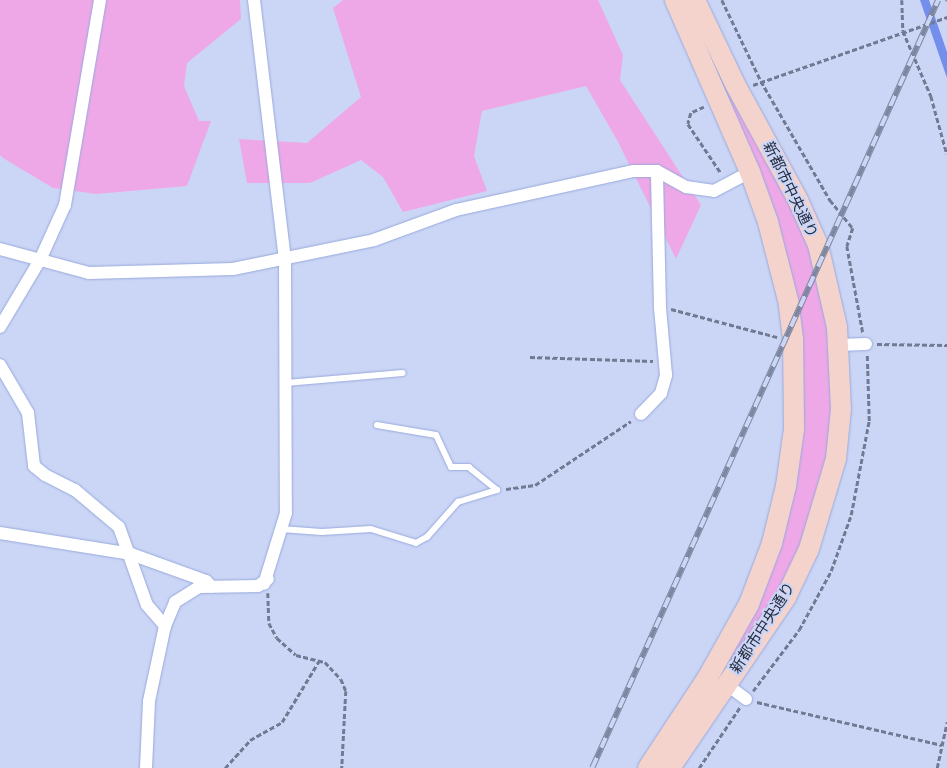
<!DOCTYPE html>
<meta charset="utf-8">
<style>
body{margin:0}
#map{position:relative;width:947px;height:768px;overflow:hidden;background:#cbd6f6;font-family:"Work Sans","Noto Sans JP",sans-serif}
div>[style]{position:absolute}
.green>*{inset:0;background:#efa8e7}
.water>*{inset:0;background:#748eec}
.path>*{height:2.5px;margin-top:-1.25px;transform-origin:0;background:repeating-linear-gradient(90deg,#717a93 0 5px,transparent 0 7.5px)}
.roads{filter:drop-shadow(0 0 1px #98a9dc) drop-shadow(0 0 1px #98a9dc)}
.service>*{height:6px;margin:-3px;padding:0 3px;transform-origin:3px;border-radius:3px;background:#fff}
.minor>*{height:12px;margin:-6px;padding:0 6px;transform-origin:6px;border-radius:6px;background:#fff}
.primary>*{height:20px;margin:-10px;padding:0 10px;transform-origin:10px;border-radius:10px;background:#f5d3cd}
.rail>*{height:5.5px;margin-top:-2.75px;transform-origin:0;background:repeating-linear-gradient(90deg,#cbd6f6 0 11px,#7e87a1 0 22px);box-sizing:border-box;border-block:1px solid #7e87a1}
span{translate:-50% -50%;white-space:nowrap;text-align:center;line-height:1.15;-webkit-text-stroke:4px #cbd6f6;paint-order:stroke}
.street-label{font-size:15px;color:#252c40}
</style>
<div id="map">
<div class="green">
<i style="clip-path:polygon(0 0,240px 0,241px 19px,187px 63px,184px 86px,199px 121px,211px 121px,187px 186px,96px 194px,53px 188px,3px 158px,0 155px)"></i>
<i style="clip-path:polygon(343px 0,598px 0,623px 55px,620px 80px,701px 205px,676px 259px,617px 140px,586px 86px,482px 111px,474px 156px,487px 191px,403px 212px,383px 177px,361px 160px,310px 183px,247px 183px,239px 139px,307px 143px,361px 97px,333px 8px)"></i>
<i style="clip-path:polygon(683px 0,809px 242px,830px 326px,833px 436px,814px 518px,779px 595px,662px 768px,655px 768px,762px 591px,802px 350px)"></i>
</div>
<div class="water">
<i style="clip-path:polygon(920px 0,929px 0,947px 52px,947px 78px)"></i>
</div>
<div class="path">
<i style="left:722px;top:0;width:90px;rotate:64.3deg"></i>
<i style="left:761px;top:81px;width:138px;rotate:59.9deg"></i>
<i style="left:830px;top:200px;width:36px;rotate:51deg"></i>
<i style="left:853px;top:228px;width:19px;rotate:108deg"></i>
<i style="left:847px;top:246px;width:88px;rotate:79.6deg"></i>
<i style="left:902px;top:0;width:31px;rotate:88deg"></i>
<i style="left:903px;top:31px;width:71px;rotate:66.7deg"></i>
<i style="left:931px;top:96px;width:60px;rotate:74.6deg"></i>
<i style="left:947px;top:0;width:1px;rotate:90deg"></i>
<i style="left:753px;top:85px;width:206px;rotate:-19.3deg"></i>
<i style="left:704px;top:107px;width:14px;rotate:155deg"></i>
<i style="left:691px;top:113px;width:11px;rotate:105deg"></i>
<i style="left:688px;top:124px;width:59px;rotate:56deg"></i>
<i style="left:671px;top:309px;width:110px;rotate:14.8deg"></i>
<i style="left:877px;top:344px;width:70px;rotate:0.8deg"></i>
<i style="left:530px;top:357px;width:123px;rotate:1.9deg"></i>
<i style="left:506px;top:489px;width:29px;rotate:-8deg"></i>
<i style="left:535px;top:485px;width:115px;rotate:-33.7deg"></i>
<i style="left:268px;top:593px;width:30px;rotate:88deg"></i>
<i style="left:269px;top:623px;width:17px;rotate:62deg"></i>
<i style="left:277px;top:638px;width:25px;rotate:42deg"></i>
<i style="left:296px;top:655px;width:30px;rotate:14deg"></i>
<i style="left:325px;top:662px;width:23px;rotate:47deg"></i>
<i style="left:341px;top:679px;width:13px;rotate:67deg"></i>
<i style="left:346px;top:691px;width:77px;rotate:93deg"></i>
<i style="left:753px;top:691px;width:76px;rotate:-53deg"></i>
<i style="left:799px;top:630px;width:67px;rotate:-61.5deg"></i>
<i style="left:831px;top:571px;width:59px;rotate:-70.3deg"></i>
<i style="left:851px;top:515px;width:96px;rotate:-79.2deg"></i>
<i style="left:869px;top:421px;width:66px;rotate:-91.7deg"></i>
<i style="left:757px;top:702px;width:190px;rotate:13.1deg"></i>
<i style="left:225px;top:768px;width:38px;rotate:-48deg"></i>
<i style="left:250px;top:740px;width:37px;rotate:-29deg"></i>
<i style="left:282px;top:722px;width:71px;rotate:-58.8deg"></i>
<i style="left:699px;top:768px;width:73px;rotate:-56.1deg"></i>
<i style="left:937px;top:768px;width:47px;rotate:-77.7deg"></i>
</div>
<div class="roads">
<div class="service">
<i style="left:286px;top:383px;width:117px;rotate:-4.9deg"></i>
<i style="left:281px;top:529px;width:41px;rotate:4.2deg"></i>
<i style="left:322px;top:532px;width:49px;rotate:-3.5deg"></i>
<i style="left:371px;top:529px;width:47px;rotate:17.3deg"></i>
<i style="left:416px;top:543px;width:13px;rotate:-29deg"></i>
<i style="left:427px;top:537px;width:47px;rotate:-48.5deg"></i>
<i style="left:458px;top:502px;width:41px;rotate:-17.1deg"></i>
<i style="left:497px;top:490px;width:36px;rotate:-141deg"></i>
<i style="left:469px;top:467px;width:18px;rotate:180deg"></i>
<i style="left:451px;top:467px;width:35px;rotate:-115deg"></i>
<i style="left:436px;top:435px;width:60px;rotate:-170.4deg"></i>
</div>
<div class="minor">
<i style="left:254px;top:0;width:262px;rotate:83.2deg"></i>
<i style="left:285px;top:260px;width:253px;rotate:89.8deg"></i>
<i style="left:286px;top:513px;width:74px;rotate:107.2deg"></i>
<i style="left:0;top:249px;width:92px;rotate:15.1deg"></i>
<i style="left:89px;top:273px;width:144px;rotate:-1.6deg"></i>
<i style="left:233px;top:269px;width:144px;rotate:-11.6deg"></i>
<i style="left:374px;top:240px;width:87px;rotate:-20.1deg"></i>
<i style="left:456px;top:210px;width:182px;rotate:-12.4deg"></i>
<i style="left:634px;top:171px;width:23px"></i>
<i style="left:657px;top:171px;width:33px;rotate:29deg"></i>
<i style="left:686px;top:187px;width:28px;rotate:8deg"></i>
<i style="left:714px;top:191px;width:41px;rotate:-27.8deg"></i>
<i style="left:0;top:327px;width:78px;rotate:-59.2deg"></i>
<i style="left:40px;top:260px;width:60px;rotate:-65.6deg"></i>
<i style="left:65px;top:205px;width:208px;rotate:-80.3deg"></i>
<i style="left:839px;top:345px;width:27px;rotate:-2deg"></i>
<i style="left:0;top:365px;width:56px;rotate:59.7deg"></i>
<i style="left:28px;top:413px;width:53px;rotate:83.5deg"></i>
<i style="left:34px;top:466px;width:14px;rotate:39deg"></i>
<i style="left:45px;top:475px;width:34px;rotate:27deg"></i>
<i style="left:75px;top:490px;width:57px;rotate:40.1deg"></i>
<i style="left:119px;top:527px;width:83px;rotate:70.3deg"></i>
<i style="left:147px;top:605px;width:28px;rotate:49deg"></i>
<i style="left:641px;top:414px;width:29px;rotate:-46deg"></i>
<i style="left:661px;top:393px;width:19px;rotate:-74deg"></i>
<i style="left:666px;top:375px;width:67px;rotate:-95.1deg"></i>
<i style="left:660px;top:308px;width:137px;rotate:-91.3deg"></i>
<i style="left:0;top:533px;width:133px;rotate:9.1deg"></i>
<i style="left:131px;top:554px;width:80px;rotate:19.8deg"></i>
<i style="left:206px;top:581px;width:8px;rotate:45deg"></i>
<i style="left:726px;top:684px;width:25px;rotate:37deg"></i>
<i style="left:146px;top:768px;width:67px;rotate:-87.4deg"></i>
<i style="left:149px;top:701px;width:77px;rotate:-78deg"></i>
<i style="left:165px;top:626px;width:26px;rotate:-67deg"></i>
<i style="left:175px;top:602px;width:28px;rotate:-32deg"></i>
<i style="left:199px;top:587px;width:59px;rotate:-1deg"></i>
<i style="left:258px;top:586px;width:12px;rotate:-35deg"></i>
</div>
<div class="primary">
<i style="left:648px;top:768px;width:109px;rotate:-56.6deg"></i>
<i style="left:708px;top:677px;width:84px;rotate:-60.7deg"></i>
<i style="left:749px;top:604px;width:65px;rotate:-69.3deg"></i>
<i style="left:772px;top:543px;width:59px;rotate:-76.2deg"></i>
<i style="left:786px;top:486px;width:58px;rotate:-82deg"></i>
<i style="left:794px;top:429px;width:90px;rotate:-90.6deg"></i>
<i style="left:793px;top:339px;width:35px;rotate:-97deg"></i>
<i style="left:789px;top:304px;width:85px;rotate:-104.4deg"></i>
<i style="left:768px;top:222px;width:53px;rotate:-109.8deg"></i>
<i style="left:750px;top:172px;width:188px;rotate:-113.6deg"></i>
<i style="left:670px;top:768px;width:207px;rotate:-55.8deg"></i>
<i style="left:786px;top:597px;width:53px;rotate:-64.4deg"></i>
<i style="left:809px;top:549px;width:94px;rotate:-73.3deg"></i>
<i style="left:836px;top:459px;width:50px;rotate:-84.3deg"></i>
<i style="left:841px;top:409px;width:82px;rotate:-92.8deg"></i>
<i style="left:837px;top:327px;width:84px;rotate:-103deg"></i>
<i style="left:818px;top:245px;width:49px;rotate:-114deg"></i>
<i style="left:798px;top:200px;width:130px;rotate:-118.5deg"></i>
<i style="left:736px;top:86px;width:95px;rotate:-115.5deg"></i>
</div>
</div>
<div class="rail">
<i style="left:592px;top:768px;width:842px;rotate:-65.75deg"></i>
</div>
<div class="street-label">
<span style="left:790px;top:190px;rotate:64deg">新都市中央通り</span>
<span style="left:763px;top:628px;rotate:-57deg">新都市中央通り</span>
</div>
</div>
